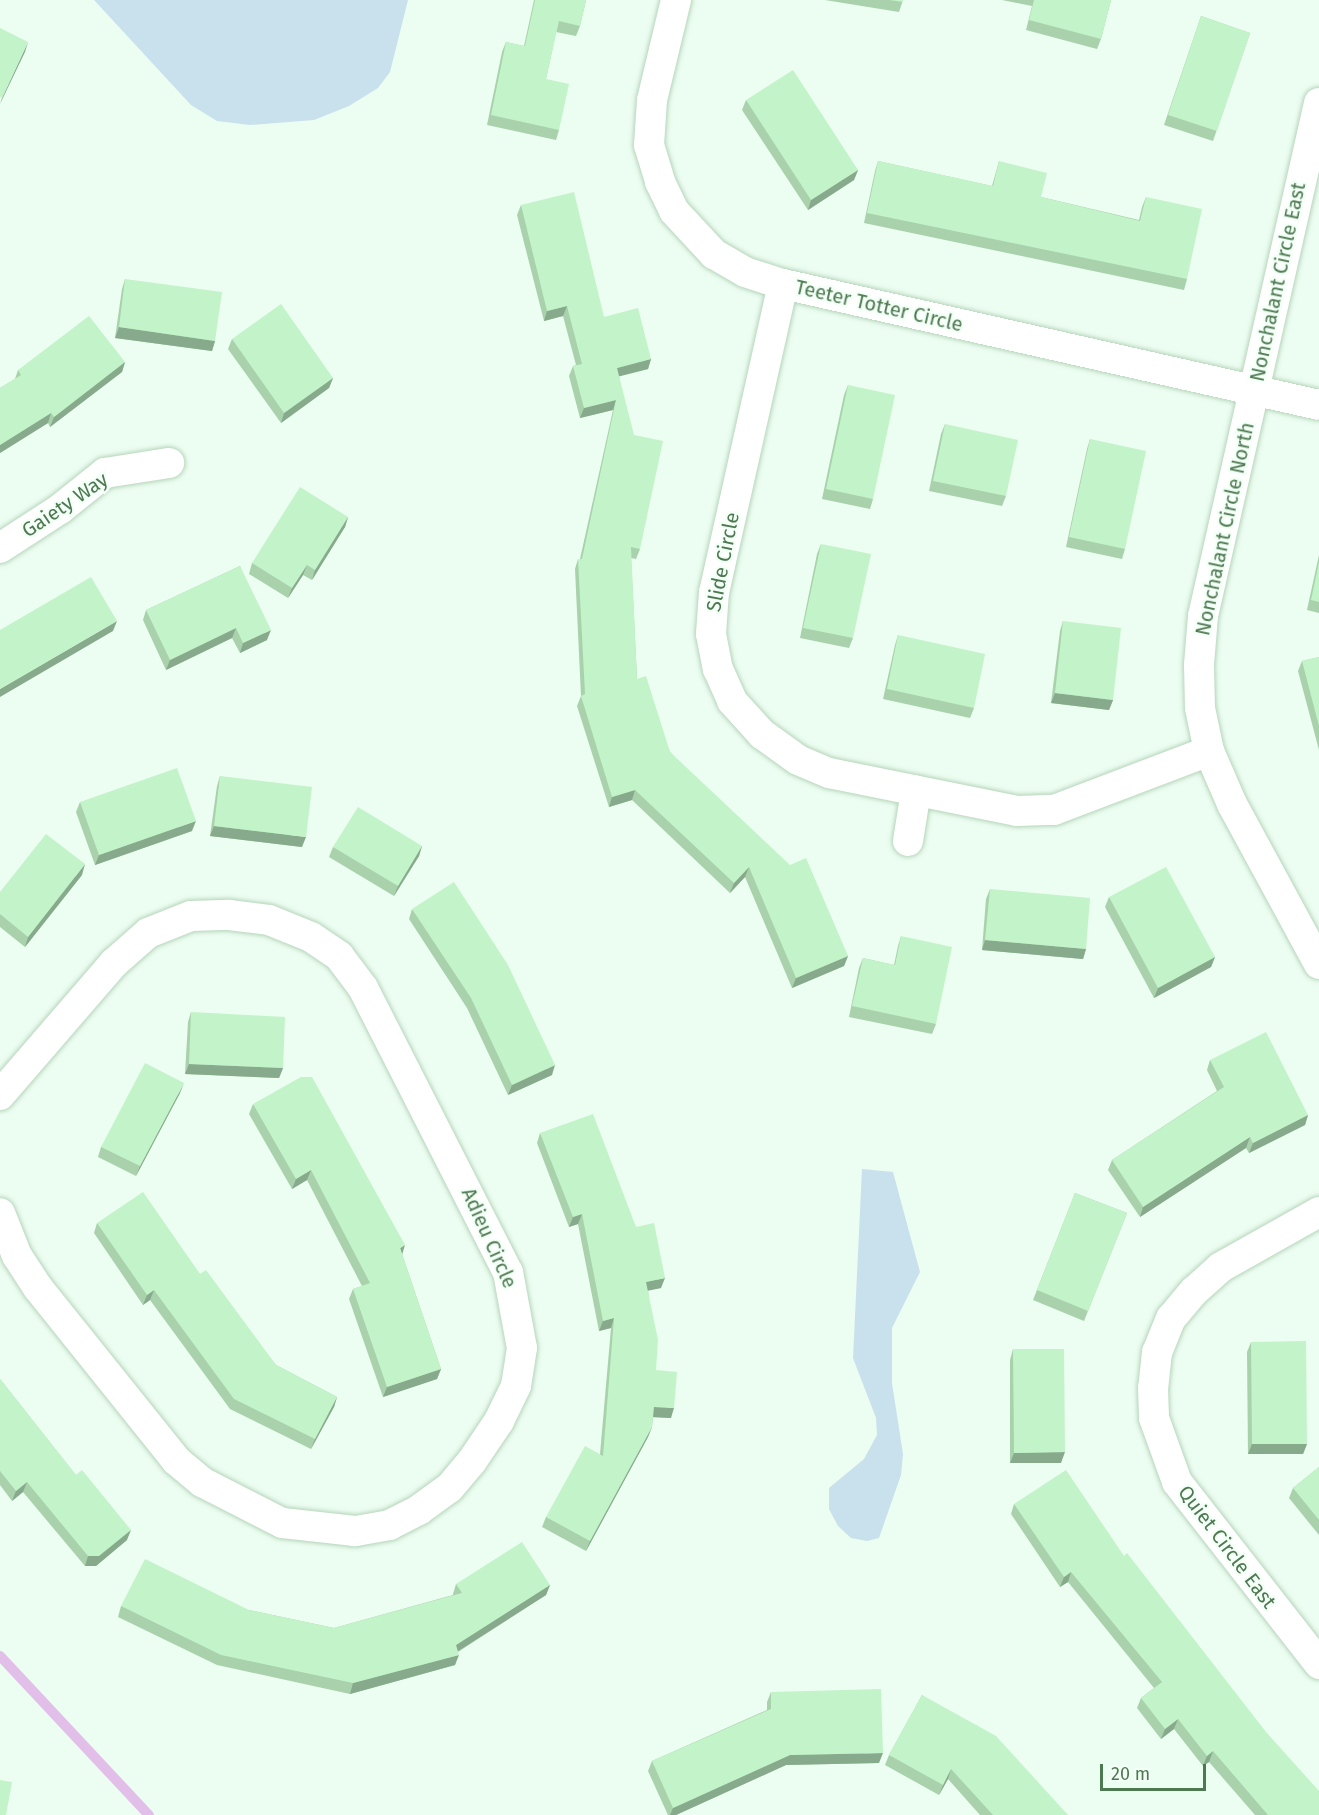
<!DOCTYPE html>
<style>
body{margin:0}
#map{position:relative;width:1319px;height:1815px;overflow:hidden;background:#ecfdf1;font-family:"Fira Sans",sans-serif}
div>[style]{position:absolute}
.green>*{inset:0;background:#c9e1ec}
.stream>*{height:10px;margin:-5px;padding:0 5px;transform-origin:5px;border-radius:5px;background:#e2bfe8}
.roads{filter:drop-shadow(0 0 2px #b6d5bb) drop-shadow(0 0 2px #b6d5bb)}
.minor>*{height:30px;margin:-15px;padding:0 15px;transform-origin:15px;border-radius:15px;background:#fff}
.wall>*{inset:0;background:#a8d1ac}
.shaded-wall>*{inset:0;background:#88aa8c}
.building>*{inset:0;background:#c3f3c8}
span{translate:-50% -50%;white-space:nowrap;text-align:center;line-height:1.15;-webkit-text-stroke:5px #f3fff7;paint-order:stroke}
.street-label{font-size:20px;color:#4d7950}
.scale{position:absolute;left:1100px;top:1764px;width:106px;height:27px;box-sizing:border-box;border:3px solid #4d7950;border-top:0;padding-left:8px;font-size:18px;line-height:21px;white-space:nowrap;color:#4d7950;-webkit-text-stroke:4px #f3fff7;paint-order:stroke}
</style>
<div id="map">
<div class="green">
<i style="clip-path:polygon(94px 0,408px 0,390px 72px,378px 88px,349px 106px,314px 120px,250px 125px,217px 121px,191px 105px)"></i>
<i style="clip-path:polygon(862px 1169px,893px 1172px,920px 1272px,892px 1328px,892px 1383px,903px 1454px,901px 1475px,879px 1538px,867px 1541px,851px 1538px,838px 1526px,829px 1509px,829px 1488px,864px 1459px,877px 1435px,876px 1418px,853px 1358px)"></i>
</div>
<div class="stream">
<i style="left:0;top:1656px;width:218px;rotate:46.9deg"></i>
</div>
<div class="roads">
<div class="minor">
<i style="left:676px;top:0;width:103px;rotate:103.5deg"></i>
<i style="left:652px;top:100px;width:45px;rotate:93.8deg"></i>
<i style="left:649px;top:145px;width:39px;rotate:73deg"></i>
<i style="left:660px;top:182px;width:32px;rotate:64deg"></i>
<i style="left:674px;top:211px;width:59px;rotate:47.1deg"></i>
<i style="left:714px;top:254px;width:36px;rotate:30deg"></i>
<i style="left:745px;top:272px;width:40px;rotate:18deg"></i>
<i style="left:783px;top:284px;width:549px;rotate:12.72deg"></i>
<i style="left:1319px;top:103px;width:526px;rotate:102.74deg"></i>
<i style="left:1203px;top:616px;width:49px;rotate:94.7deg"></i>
<i style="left:1199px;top:665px;width:43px;rotate:88.7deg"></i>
<i style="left:1200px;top:708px;width:44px;rotate:78.2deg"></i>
<i style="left:1209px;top:751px;width:58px;rotate:66.5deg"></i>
<i style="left:1232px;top:804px;width:182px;rotate:61.5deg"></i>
<i style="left:783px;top:284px;width:316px;rotate:102.6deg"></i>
<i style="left:714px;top:592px;width:42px;rotate:94.1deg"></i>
<i style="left:711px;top:634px;width:36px;rotate:79deg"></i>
<i style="left:718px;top:669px;width:35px;rotate:66deg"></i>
<i style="left:732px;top:701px;width:45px;rotate:47.7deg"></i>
<i style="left:762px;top:734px;width:44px;rotate:35.8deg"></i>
<i style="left:798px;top:760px;width:34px;rotate:23deg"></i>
<i style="left:829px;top:773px;width:192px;rotate:11.4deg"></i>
<i style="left:1017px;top:811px;width:37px;rotate:-2deg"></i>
<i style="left:1054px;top:810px;width:166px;rotate:-20.8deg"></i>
<i style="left:0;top:548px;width:72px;rotate:-33deg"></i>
<i style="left:60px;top:509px;width:58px;rotate:-38.7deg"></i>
<i style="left:105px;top:473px;width:65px;rotate:-8.9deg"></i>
<i style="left:908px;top:841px;width:51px;rotate:-80.9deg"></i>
<i style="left:0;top:1095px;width:174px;rotate:-49.2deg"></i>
<i style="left:114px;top:963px;width:45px;rotate:-41.4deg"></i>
<i style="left:148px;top:933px;width:46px;rotate:-21.6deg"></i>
<i style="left:191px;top:916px;width:38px;rotate:-2deg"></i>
<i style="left:229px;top:915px;width:40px;rotate:7.1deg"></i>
<i style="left:269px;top:920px;width:45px;rotate:22deg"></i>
<i style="left:311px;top:937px;width:34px;rotate:34deg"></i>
<i style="left:339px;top:956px;width:40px;rotate:53deg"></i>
<i style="left:363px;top:988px;width:319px;rotate:63deg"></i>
<i style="left:508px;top:1272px;width:77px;rotate:79.6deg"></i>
<i style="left:522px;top:1348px;width:38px;rotate:99deg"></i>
<i style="left:516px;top:1386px;width:39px;rotate:116deg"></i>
<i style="left:499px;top:1421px;width:48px;rotate:124deg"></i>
<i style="left:472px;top:1461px;width:35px;rotate:130deg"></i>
<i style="left:449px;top:1488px;width:37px;rotate:144deg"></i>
<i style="left:419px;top:1510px;width:33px;rotate:153deg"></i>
<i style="left:390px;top:1525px;width:36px;rotate:170deg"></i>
<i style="left:355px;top:1531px;width:73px;rotate:-173.7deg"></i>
<i style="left:282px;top:1523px;width:90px;rotate:-152.9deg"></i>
<i style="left:202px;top:1482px;width:34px;rotate:-140deg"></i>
<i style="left:176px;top:1460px;width:221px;rotate:-128.7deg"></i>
<i style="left:38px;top:1288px;width:38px;rotate:-123deg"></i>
<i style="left:17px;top:1256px;width:46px;rotate:-111.6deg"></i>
<i style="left:1319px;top:1212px;width:112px;rotate:150.7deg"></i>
<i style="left:1221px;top:1267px;width:36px;rotate:138deg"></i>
<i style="left:1194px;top:1291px;width:35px;rotate:130deg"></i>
<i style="left:1171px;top:1318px;width:37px;rotate:112deg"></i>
<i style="left:1157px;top:1352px;width:36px;rotate:96deg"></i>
<i style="left:1153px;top:1388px;width:30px;rotate:88deg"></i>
<i style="left:1154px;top:1418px;width:68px;rotate:70.2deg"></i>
<i style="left:1177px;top:1482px;width:231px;rotate:52deg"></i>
</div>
</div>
<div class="wall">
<i style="clip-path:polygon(534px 0,586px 0,580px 26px,576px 36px,556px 32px,546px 79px,559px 130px,556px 140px,487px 125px,502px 52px,506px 42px,524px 46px)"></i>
<i style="clip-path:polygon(825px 0,903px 0,899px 12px)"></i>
<i style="clip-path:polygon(1002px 0,1111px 0,1101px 39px,1097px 49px,1026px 30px,1032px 6px)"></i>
<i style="clip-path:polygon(1201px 16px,1250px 33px,1213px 141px,1164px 125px)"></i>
<i style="clip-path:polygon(746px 100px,858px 170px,854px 180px,808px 210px,742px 110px)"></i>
<i style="clip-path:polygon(878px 161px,992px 186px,999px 161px,1041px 197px,1139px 220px,1142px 207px,1146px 197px,1187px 279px,1184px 290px,864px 223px,875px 171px)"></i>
<i style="clip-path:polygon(521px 205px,604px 317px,651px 359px,648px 369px,619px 376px,640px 549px,636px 559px,631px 558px,637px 679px,670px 752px,848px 956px,844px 966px,792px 988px,745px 877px,730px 893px,632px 800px,609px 807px,577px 706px,581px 696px,575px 569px,578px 559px,580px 559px,613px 410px,580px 418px,569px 376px,573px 366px,576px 365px,563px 316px,544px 321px,517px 215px)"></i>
<i style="clip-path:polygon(125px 279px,215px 341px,212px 351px,115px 338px,122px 289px)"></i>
<i style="clip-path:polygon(232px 339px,333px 378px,329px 388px,281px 423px,228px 349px)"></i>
<i style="clip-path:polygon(125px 362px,122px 372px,50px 427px,48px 423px,0 453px,0 388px,15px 379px,18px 370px)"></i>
<i style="clip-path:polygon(848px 385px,873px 499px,870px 509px,822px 499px,844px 395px)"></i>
<i style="clip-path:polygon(945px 424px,1006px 496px,1002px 506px,929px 491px,941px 434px)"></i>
<i style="clip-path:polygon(1090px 439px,1125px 549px,1122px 559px,1066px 547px,1087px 449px)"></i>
<i style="clip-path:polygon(348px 517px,345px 527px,312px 580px,303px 575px,288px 598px,249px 574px,252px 563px)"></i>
<i style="clip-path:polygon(821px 544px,853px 638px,849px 648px,800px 638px,817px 554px)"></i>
<i style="clip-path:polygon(1319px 555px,1319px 613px,1307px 610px)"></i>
<i style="clip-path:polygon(240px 566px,267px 640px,240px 653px,232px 638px,166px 670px,143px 620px,146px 610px)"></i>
<i style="clip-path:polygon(1063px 621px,1113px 700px,1109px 710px,1051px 703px,1060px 631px)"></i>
<i style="clip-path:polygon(898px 635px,974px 708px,970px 718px,883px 699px,895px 645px)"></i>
<i style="clip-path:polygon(1319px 657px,1319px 750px,1298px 671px,1302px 661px)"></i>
<i style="clip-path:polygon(220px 776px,302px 847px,210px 836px,217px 786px)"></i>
<i style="clip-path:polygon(80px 802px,192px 831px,95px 865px,76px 812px)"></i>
<i style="clip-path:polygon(422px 846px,419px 856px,394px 896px,329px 857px,333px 847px)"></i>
<i style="clip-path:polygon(82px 875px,25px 947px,0 927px,0 892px)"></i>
<i style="clip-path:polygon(990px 889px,1086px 949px,1083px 959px,982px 950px,986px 899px)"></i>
<i style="clip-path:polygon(1109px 897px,1215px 957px,1211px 967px,1154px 998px,1105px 907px)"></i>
<i style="clip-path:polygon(412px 909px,552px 1075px,508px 1095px,467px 1008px,409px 919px)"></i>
<i style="clip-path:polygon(901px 936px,936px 1024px,932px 1034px,849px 1017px,859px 968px,863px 958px,894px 965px,898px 946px)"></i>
<i style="clip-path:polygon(191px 1012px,283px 1068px,279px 1078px,185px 1074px,188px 1022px)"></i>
<i style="clip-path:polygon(1210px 1060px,1308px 1115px,1305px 1125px,1249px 1153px,1246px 1148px,1140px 1217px,1108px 1170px,1112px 1160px,1217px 1091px,1207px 1070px)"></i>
<i style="clip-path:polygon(180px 1093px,136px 1176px,98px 1157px,101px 1147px)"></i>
<i style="clip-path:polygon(253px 1104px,402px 1254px,441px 1369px,437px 1379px,383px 1397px,349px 1299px,353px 1289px,362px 1286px,307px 1180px,292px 1189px,249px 1114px)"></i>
<i style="clip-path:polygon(540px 1133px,636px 1227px,661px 1288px,648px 1290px,656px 1370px,671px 1418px,653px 1417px,652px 1427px,648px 1437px,586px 1551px,542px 1527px,546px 1517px,600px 1454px,611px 1328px,599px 1331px,578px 1224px,569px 1227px,537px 1143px)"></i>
<i style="clip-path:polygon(1075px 1193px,1127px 1213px,1084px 1321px,1033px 1300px)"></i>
<i style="clip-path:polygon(97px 1223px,200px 1274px,276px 1365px,337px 1397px,334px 1407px,311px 1449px,230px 1409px,150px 1300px,143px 1305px,94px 1233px)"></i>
<i style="clip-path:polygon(1251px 1342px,1307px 1444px,1303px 1454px,1248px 1454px,1247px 1352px)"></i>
<i style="clip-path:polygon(1013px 1349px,1061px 1463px,1010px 1463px,1010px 1360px)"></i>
<i style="clip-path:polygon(0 1379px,127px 1540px,96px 1566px,85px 1566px,23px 1492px,12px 1501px,0 1485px)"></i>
<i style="clip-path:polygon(1319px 1467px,1319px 1535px,1289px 1498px,1293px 1488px)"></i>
<i style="clip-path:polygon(1014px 1504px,1124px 1556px,1319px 1815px,1255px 1815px,1209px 1762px,1203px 1766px,1174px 1729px,1161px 1739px,1137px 1708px,1141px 1698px,1154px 1688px,1068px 1582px,1060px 1587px,1011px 1514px)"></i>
<i style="clip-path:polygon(456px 1584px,550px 1585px,546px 1595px,458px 1652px,455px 1665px,350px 1694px,217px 1665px,118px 1617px,121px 1606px,249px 1610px,334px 1628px,453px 1595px,453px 1594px)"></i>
<i style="clip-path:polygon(771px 1692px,879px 1763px,786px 1765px,676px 1815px,668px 1815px,648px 1771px,652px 1761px,767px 1710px,767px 1702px)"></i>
<i style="clip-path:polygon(922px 1695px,1068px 1815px,980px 1815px,948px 1779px,939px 1795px,885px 1765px,889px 1755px)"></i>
</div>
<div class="shaded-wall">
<i style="clip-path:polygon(28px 42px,25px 52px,0 104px,2px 98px)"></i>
<i style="clip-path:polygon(858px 170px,854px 180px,808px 210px,811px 200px)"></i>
<i style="clip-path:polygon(567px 306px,563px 316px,544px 321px,547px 311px)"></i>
<i style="clip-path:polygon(119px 327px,215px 341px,212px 351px,115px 338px)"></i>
<i style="clip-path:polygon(651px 359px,648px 369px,613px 378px,617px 368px)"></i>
<i style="clip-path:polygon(125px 362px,122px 372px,50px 427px,54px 417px)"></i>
<i style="clip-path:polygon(333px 378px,329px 388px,281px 423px,284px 413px)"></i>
<i style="clip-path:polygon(616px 400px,613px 410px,580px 418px,584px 408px)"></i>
<i style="clip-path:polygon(51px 413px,48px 423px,0 453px,0 445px)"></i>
<i style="clip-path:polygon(348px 517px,345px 527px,312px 580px,315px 570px)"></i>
<i style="clip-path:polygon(307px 565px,303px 575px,288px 598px,292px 588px)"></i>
<i style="clip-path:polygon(117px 621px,113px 631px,0 697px,0 689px)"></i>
<i style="clip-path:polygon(236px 628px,232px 638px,166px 670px,170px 660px)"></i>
<i style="clip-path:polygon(271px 630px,267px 640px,240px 653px,243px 643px)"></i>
<i style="clip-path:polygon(1055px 693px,1113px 700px,1109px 710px,1051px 703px)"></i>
<i style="clip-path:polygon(635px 790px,632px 800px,609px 807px,612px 797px)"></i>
<i style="clip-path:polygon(196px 821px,192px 831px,95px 865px,99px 855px)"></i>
<i style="clip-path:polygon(214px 826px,306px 837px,302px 847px,210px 836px)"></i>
<i style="clip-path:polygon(422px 846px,419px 856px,394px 896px,398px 886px)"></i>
<i style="clip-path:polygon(85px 864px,82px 875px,25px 947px,28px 937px)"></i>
<i style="clip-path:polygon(749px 867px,745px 877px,730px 893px,734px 883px)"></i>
<i style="clip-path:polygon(985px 940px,1086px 949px,1083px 959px,982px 950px)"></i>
<i style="clip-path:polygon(848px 956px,844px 966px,792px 988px,796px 978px)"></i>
<i style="clip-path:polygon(1215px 957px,1211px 967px,1154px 998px,1158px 988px)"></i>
<i style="clip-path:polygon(189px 1064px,283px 1068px,279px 1078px,185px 1074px)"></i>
<i style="clip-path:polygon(555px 1065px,552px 1075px,508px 1095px,512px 1085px)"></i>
<i style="clip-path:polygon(184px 1083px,180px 1093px,136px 1176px,140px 1166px)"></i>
<i style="clip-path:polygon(1308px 1115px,1305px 1125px,1249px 1153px,1253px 1143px)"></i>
<i style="clip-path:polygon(1250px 1137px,1246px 1148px,1140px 1217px,1143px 1207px)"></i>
<i style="clip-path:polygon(311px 1170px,307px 1180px,292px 1189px,296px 1179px)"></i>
<i style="clip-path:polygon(582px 1214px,578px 1224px,569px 1227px,573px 1217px)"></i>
<i style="clip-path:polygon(405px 1245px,402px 1255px,400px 1248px)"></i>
<i style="clip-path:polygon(665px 1278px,661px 1288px,642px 1292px,646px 1282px)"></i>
<i style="clip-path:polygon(154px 1290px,150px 1300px,143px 1305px,147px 1295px)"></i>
<i style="clip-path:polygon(614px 1318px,611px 1328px,599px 1331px,603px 1321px)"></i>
<i style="clip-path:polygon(441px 1369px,437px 1379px,383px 1397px,387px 1387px)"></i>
<i style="clip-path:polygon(337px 1397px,334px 1407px,311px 1449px,315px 1439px)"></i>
<i style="clip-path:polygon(654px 1407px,674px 1408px,671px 1418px,650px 1417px)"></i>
<i style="clip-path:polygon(652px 1427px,648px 1437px,586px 1551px,590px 1541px)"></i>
<i style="clip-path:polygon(1252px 1444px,1307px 1444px,1303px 1454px,1248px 1454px)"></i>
<i style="clip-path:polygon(1065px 1452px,1061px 1463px,1010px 1463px,1014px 1453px)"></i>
<i style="clip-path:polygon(27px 1482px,23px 1492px,12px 1501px,16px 1491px)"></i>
<i style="clip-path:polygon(131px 1530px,127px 1540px,96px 1566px,85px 1566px,88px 1556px)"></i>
<i style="clip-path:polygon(1071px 1572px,1068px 1582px,1060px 1587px,1064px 1577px)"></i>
<i style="clip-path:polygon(550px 1585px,546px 1595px,452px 1655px,456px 1645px)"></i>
<i style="clip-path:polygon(459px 1655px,455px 1665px,350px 1694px,353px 1683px)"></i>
<i style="clip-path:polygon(1178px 1719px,1174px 1729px,1161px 1739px,1165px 1729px)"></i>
<i style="clip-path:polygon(1213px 1751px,1209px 1762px,1203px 1766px,1207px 1756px)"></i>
<i style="clip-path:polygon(883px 1753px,879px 1763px,786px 1765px,676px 1815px,670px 1815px,673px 1808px,790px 1755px)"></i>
<i style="clip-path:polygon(951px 1769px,948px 1779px,939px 1795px,943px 1785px)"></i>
</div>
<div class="building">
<i style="clip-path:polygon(535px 0,586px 0,580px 26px,559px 21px,546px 79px,569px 84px,559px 130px,491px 115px,506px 42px,525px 46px)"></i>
<i style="clip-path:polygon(889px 0,903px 0,903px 2px)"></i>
<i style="clip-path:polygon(1034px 0,1111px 0,1101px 39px,1029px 20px)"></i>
<i style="clip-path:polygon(1201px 16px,1250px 33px,1217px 131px,1168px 115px)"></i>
<i style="clip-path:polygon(0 28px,28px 42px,2px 98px,0 97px)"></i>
<i style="clip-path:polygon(793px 70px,858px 170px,811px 200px,746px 100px)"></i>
<i style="clip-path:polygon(878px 161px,993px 186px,999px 161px,1047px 173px,1041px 197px,1140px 221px,1146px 197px,1202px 209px,1187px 279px,867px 213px)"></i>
<i style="clip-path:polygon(574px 192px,604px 317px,638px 308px,651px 359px,617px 368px,634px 435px,663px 441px,640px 549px,631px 547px,637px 679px,646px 676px,670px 752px,790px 865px,806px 858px,848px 956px,796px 978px,749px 867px,734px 883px,635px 790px,612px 797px,581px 696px,585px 694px,578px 559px,582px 559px,616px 400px,584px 408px,573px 366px,582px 364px,567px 306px,547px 311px,521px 205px)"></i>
<i style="clip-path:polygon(125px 279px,222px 292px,215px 341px,119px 327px)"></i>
<i style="clip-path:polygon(281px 304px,333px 378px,284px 413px,232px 339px)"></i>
<i style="clip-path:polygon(89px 316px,125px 362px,54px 417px,51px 413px,0 445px,0 388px,21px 375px,18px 370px)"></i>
<i style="clip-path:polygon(848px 385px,895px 395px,873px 499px,826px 489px)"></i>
<i style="clip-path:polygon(945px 424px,1018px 440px,1006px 496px,933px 481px)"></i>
<i style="clip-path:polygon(1090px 439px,1146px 451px,1125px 549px,1069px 537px)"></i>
<i style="clip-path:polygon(300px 487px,348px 517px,315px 570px,307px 565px,292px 588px,252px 563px)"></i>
<i style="clip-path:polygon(821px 544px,871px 554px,853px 638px,803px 628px)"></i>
<i style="clip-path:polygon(1319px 562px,1319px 602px,1311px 600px)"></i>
<i style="clip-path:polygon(240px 566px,271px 630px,243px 643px,236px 628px,170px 660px,146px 610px)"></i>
<i style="clip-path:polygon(91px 577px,117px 621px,0 689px,0 630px)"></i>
<i style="clip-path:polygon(1063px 621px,1121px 628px,1113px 700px,1055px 693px)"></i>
<i style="clip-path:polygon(898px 635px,985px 654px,974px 708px,887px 689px)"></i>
<i style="clip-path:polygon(1319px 657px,1319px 726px,1302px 661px)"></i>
<i style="clip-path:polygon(177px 768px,196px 821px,99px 855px,80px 802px)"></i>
<i style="clip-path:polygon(220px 776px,312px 787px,306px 837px,214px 826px)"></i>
<i style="clip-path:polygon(358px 807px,422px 846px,398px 886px,333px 847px)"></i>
<i style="clip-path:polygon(46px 834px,85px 864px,28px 937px,0 914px,0 892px)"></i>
<i style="clip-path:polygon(1166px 867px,1215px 957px,1158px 988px,1109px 897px)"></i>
<i style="clip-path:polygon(454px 882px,508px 965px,555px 1065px,512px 1085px,471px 998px,412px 909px)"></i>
<i style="clip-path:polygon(990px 889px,1090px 898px,1086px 949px,985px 940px)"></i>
<i style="clip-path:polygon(901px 936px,952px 947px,936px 1024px,852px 1006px,863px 958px,895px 965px)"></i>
<i style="clip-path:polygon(191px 1012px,285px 1017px,283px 1068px,189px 1064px)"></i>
<i style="clip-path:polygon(1266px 1032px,1308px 1115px,1253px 1143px,1250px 1137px,1143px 1207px,1112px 1160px,1224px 1087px,1210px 1060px)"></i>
<i style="clip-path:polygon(145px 1063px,184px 1083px,140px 1166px,101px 1147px)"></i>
<i style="clip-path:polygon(301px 1077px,312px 1077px,405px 1245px,400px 1248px,441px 1369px,387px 1387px,353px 1289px,370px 1283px,311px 1170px,296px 1179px,253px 1104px)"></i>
<i style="clip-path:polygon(593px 1114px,636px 1227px,654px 1223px,665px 1278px,646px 1282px,658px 1340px,656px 1370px,677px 1372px,674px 1408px,654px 1407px,652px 1427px,590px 1541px,546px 1517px,585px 1446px,603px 1456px,614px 1318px,603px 1321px,582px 1214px,573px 1217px,540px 1133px)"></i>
<i style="clip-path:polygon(143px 1192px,200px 1274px,206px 1270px,276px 1365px,337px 1397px,315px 1439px,234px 1399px,154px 1290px,147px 1295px,97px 1223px)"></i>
<i style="clip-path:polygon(1075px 1193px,1127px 1213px,1088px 1311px,1037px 1290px)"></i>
<i style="clip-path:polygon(1306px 1341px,1307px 1444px,1252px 1444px,1251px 1342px)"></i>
<i style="clip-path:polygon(1013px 1349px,1064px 1349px,1065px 1452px,1014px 1453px)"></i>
<i style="clip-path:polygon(0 1379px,76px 1475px,82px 1470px,131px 1530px,99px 1556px,88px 1556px,27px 1482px,16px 1491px,0 1471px)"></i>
<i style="clip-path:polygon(1319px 1467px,1319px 1520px,1293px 1488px)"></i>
<i style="clip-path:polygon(1066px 1470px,1124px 1556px,1127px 1553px,1266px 1732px,1319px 1791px,1319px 1815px,1268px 1815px,1213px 1751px,1207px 1756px,1178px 1719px,1165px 1729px,1141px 1698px,1162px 1682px,1071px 1572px,1064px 1577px,1014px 1504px)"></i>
<i style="clip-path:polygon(522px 1542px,550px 1585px,456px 1645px,459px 1655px,353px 1683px,221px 1655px,121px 1606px,145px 1559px,249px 1610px,334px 1628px,462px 1593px,456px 1584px)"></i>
<i style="clip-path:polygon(881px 1689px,883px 1753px,790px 1755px,673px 1808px,652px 1761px,771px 1709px,771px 1692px)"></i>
<i style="clip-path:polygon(922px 1695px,996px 1736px,1068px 1815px,993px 1815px,951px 1769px,943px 1785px,889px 1755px)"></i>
<i style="clip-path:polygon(0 1780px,12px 1782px,6px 1815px,0 1815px)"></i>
</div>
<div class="street-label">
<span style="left:1278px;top:282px;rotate:-78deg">Nonchalant Circle East</span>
<span style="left:879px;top:306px;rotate:13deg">Teeter Totter Circle</span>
<span style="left:65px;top:505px;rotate:-34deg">Gaiety Way</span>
<span style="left:1225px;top:529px;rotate:-78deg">Nonchalant Circle North</span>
<span style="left:723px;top:562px;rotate:-79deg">Slide Circle</span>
<span style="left:489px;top:1238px;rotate:66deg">Adieu Circle</span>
<span style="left:1227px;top:1547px;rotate:53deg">Quiet Circle East</span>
</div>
<div class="scale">20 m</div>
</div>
